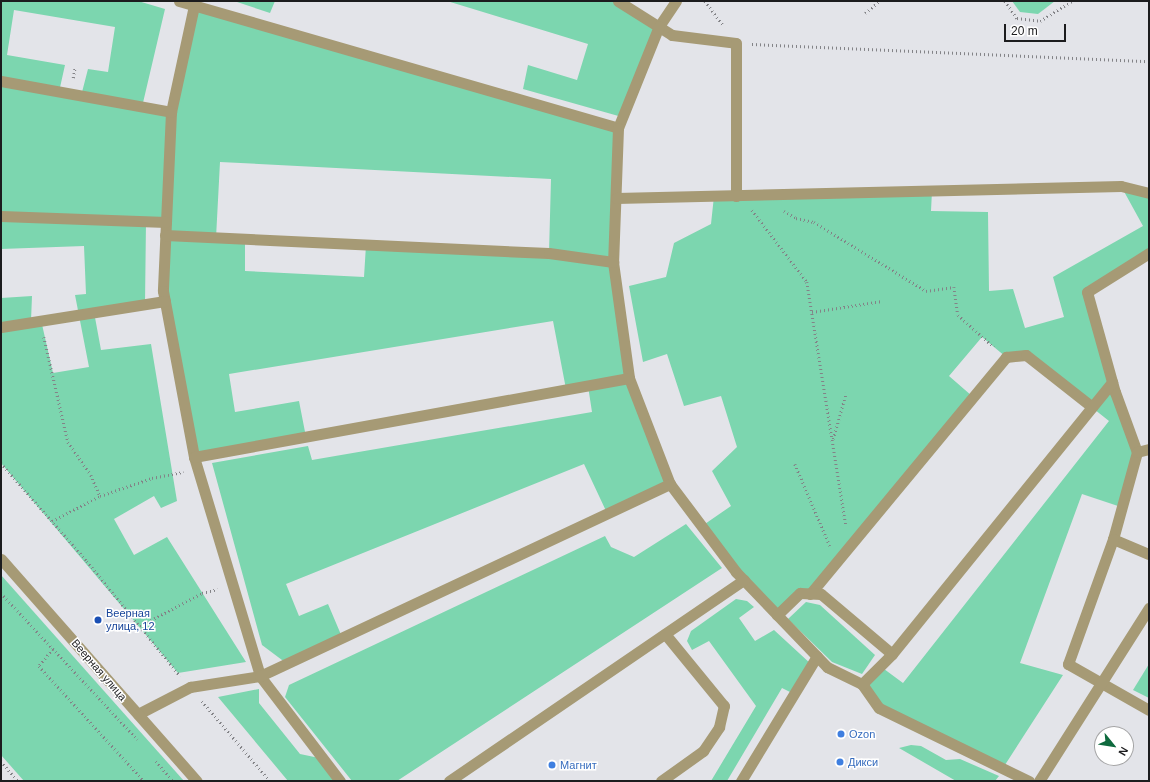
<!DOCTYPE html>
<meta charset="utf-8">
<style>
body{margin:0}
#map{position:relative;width:1150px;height:782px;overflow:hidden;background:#e3e4e9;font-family:Arial,sans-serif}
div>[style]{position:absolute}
.green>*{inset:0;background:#7cd6af}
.path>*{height:2.5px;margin-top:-1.25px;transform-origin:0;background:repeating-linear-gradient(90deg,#838387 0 1px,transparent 0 4px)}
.service>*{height:11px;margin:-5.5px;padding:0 5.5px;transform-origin:5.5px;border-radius:5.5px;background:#a69a75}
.minor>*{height:11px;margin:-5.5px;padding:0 5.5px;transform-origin:5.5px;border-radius:5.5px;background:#a69a75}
.dots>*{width:11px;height:11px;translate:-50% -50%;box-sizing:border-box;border:2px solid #fff;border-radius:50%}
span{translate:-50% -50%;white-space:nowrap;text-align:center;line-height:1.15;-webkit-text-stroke:3px #fff;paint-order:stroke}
.transit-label{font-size:11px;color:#164399}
.left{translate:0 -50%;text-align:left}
.street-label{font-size:11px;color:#1c1c1e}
.shop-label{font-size:11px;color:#366cbe}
.frame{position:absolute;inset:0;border:2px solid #1c1c1e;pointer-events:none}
.north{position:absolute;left:1094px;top:726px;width:40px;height:40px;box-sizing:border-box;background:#fff;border:1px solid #a4a4a5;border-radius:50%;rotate:120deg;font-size:11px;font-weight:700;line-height:16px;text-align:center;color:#1c1c1e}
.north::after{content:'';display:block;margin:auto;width:14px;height:18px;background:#0e6a3e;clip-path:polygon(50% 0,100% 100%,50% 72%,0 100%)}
.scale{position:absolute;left:1004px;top:24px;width:62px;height:18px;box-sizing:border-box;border:2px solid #1c1c1e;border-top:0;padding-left:5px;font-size:12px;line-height:14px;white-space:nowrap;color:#1c1c1e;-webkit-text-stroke:3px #fff;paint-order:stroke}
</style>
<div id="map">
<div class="green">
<i style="clip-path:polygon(evenodd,1px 1px,138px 1px,165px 9px,142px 107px,171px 112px,194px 6px,618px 128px,613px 262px,629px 378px,670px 484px,607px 513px,584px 464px,286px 584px,299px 616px,328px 604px,342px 637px,286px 663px,262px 645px,212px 463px,308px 446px,312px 460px,592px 412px,588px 386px,566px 389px,553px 321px,229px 374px,235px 412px,299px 401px,306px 437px,194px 457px,163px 291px,166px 223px,146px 222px,145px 304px,94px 312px,101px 350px,151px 344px,177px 501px,161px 508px,154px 496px,114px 519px,134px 555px,167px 537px,246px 662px,178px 673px,1px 463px,1px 298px,32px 296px,31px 321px,41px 320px,53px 373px,89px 367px,75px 295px,86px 294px,84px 246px,1px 249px,1px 1px,14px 10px,115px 27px,108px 72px,88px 69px,81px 96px,59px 92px,65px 65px,7px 55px,14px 10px,1px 1px,220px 162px,551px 179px,549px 253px,366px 245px,364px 277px,245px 271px,245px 239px,216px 238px,220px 162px)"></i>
<i style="clip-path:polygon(234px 1px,275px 1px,270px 13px)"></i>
<i style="clip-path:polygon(447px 1px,618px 1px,659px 26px,622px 117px,523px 89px,528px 65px,577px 80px,588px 44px)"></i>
<i style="clip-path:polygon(1012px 1px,1055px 1px,1038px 14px,1020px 12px)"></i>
<i style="clip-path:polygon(1121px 186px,1149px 193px,1149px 253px,1087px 292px,1137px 452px,1121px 507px,1082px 494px,1020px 663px,1063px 675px,1003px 768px,879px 708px,862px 684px,880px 666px,903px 683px,1109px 421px,1026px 355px,1006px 357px,982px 337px,949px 376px,972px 396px,810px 594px,800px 593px,777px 615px,702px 526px,731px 506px,712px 471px,737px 447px,721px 396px,684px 406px,667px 354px,643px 362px,629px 286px,666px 277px,674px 243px,711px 224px,714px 196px,932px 191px,931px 211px,988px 212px,989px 291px,1013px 289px,1025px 328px,1064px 317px,1053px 277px,1143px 226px)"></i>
<i style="clip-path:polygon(686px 524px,722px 568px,397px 781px,352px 781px,285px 697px,289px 685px,605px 536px,611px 547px,634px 557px)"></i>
<i style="clip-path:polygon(1px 575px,184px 781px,24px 781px,1px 755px)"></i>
<i style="clip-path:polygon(736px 599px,747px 601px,754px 607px,739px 618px,755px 641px,774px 630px,812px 665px,794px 694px,782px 688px,727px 781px,711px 781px,756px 706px,709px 641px,692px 650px,687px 641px,691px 631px)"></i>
<i style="clip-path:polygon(806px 602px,820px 605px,875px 655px,862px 674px,832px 662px,788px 619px)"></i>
<i style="clip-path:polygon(1149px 664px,1149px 698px,1133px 690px)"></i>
<i style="clip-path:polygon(259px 689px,259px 703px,300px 754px,324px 759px,340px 781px,288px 781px,218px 697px)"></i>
<i style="clip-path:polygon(911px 745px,921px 746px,946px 760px,960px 759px,999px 776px,995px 781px,956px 781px,899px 748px)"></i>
</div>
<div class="path">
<i style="left:705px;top:1px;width:30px;rotate:53deg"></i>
<i style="left:1005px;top:1px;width:21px;rotate:55deg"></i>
<i style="left:1017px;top:18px;width:23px;rotate:7deg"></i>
<i style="left:1040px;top:21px;width:38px;rotate:-32deg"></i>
<i style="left:865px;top:13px;width:19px;rotate:-39deg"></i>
<i style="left:752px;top:44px;width:397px;rotate:2.5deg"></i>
<i style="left:73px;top:78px;width:11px;rotate:-80deg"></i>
<i style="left:752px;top:210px;width:91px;rotate:52.6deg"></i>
<i style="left:807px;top:282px;width:246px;rotate:80.9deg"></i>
<i style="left:784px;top:211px;width:14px;rotate:30deg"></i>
<i style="left:796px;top:218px;width:18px;rotate:13deg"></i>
<i style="left:814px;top:222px;width:132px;rotate:31.6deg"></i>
<i style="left:926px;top:291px;width:28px;rotate:-8deg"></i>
<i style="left:954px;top:287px;width:28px;rotate:82deg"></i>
<i style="left:958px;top:315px;width:48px;rotate:41.6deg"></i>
<i style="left:812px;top:312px;width:71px;rotate:-8.9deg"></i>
<i style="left:44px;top:337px;width:108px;rotate:77.1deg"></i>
<i style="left:68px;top:442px;width:40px;rotate:55.1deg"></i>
<i style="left:91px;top:475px;width:23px;rotate:67deg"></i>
<i style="left:833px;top:439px;width:48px;rotate:-74.2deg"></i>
<i style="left:1px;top:463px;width:130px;rotate:48.7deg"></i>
<i style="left:87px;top:561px;width:148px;rotate:51deg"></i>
<i style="left:795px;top:464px;width:89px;rotate:66.9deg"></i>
<i style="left:52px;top:521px;width:54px;rotate:-27.5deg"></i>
<i style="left:100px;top:496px;width:55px;rotate:-19.1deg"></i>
<i style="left:152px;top:478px;width:32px;rotate:-11deg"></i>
<i style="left:1px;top:593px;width:200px;rotate:47deg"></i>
<i style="left:140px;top:626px;width:70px;rotate:-28deg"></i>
<i style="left:202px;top:593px;width:16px;rotate:-14deg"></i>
<i style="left:53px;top:649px;width:22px;rotate:129deg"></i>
<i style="left:39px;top:666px;width:156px;rotate:47.6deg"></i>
<i style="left:202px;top:701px;width:105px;rotate:49.6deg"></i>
<i style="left:1px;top:761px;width:26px;rotate:50deg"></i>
<i style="left:156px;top:761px;width:26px;rotate:50deg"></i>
</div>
<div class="service">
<i style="left:179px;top:1px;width:457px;rotate:16.1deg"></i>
<i style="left:195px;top:1px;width:114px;rotate:102.2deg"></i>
<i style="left:171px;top:112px;width:179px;rotate:92.6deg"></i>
<i style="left:163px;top:291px;width:169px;rotate:79.4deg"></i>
<i style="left:194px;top:457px;width:229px;rotate:73.2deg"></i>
<i style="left:260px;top:676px;width:132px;rotate:52.7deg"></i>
<i style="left:618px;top:1px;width:64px;rotate:32.2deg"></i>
<i style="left:672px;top:35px;width:64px;rotate:7.1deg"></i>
<i style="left:736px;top:43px;width:153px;rotate:90deg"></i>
<i style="left:676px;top:1px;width:30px;rotate:124deg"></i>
<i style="left:659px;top:26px;width:110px;rotate:111.9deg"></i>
<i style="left:618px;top:128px;width:134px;rotate:92.1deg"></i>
<i style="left:613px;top:262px;width:117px;rotate:82.1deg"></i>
<i style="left:629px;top:378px;width:114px;rotate:68.9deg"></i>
<i style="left:670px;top:484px;width:110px;rotate:53.1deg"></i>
<i style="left:736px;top:572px;width:132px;rotate:46.2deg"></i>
<i style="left:827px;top:667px;width:39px;rotate:26deg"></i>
<i style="left:862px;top:684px;width:29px;rotate:55deg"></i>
<i style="left:879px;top:708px;width:167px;rotate:26deg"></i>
<i style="left:1px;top:81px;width:173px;rotate:10.3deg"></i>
<i style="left:616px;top:198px;width:505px;rotate:-1.36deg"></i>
<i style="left:1121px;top:186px;width:29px;rotate:14deg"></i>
<i style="left:1px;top:216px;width:165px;rotate:2.1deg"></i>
<i style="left:165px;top:235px;width:384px;rotate:2.7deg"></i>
<i style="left:549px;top:253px;width:65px;rotate:8deg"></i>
<i style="left:1149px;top:253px;width:73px;rotate:147.8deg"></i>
<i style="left:1087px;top:292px;width:104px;rotate:74.4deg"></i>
<i style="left:1115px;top:392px;width:64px;rotate:69.9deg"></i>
<i style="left:1137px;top:452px;width:90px;rotate:105.4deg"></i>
<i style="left:1113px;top:539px;width:39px;rotate:23deg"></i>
<i style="left:1px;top:327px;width:166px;rotate:-9deg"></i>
<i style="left:1137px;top:452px;width:12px;rotate:-14deg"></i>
<i style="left:194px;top:457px;width:442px;rotate:-10.3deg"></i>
<i style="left:1113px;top:539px;width:133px;rotate:109.8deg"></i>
<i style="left:1068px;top:664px;width:93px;rotate:29.6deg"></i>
<i style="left:810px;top:594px;width:308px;rotate:-50.4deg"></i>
<i style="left:1006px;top:357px;width:20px;rotate:-6deg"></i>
<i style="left:1026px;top:355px;width:84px;rotate:38.2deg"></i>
<i style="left:777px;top:615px;width:32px;rotate:-44deg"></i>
<i style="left:800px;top:593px;width:21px;rotate:3deg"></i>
<i style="left:821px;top:594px;width:93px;rotate:40.2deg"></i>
<i style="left:862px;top:684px;width:42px;rotate:-45deg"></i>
<i style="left:892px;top:654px;width:350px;rotate:-51deg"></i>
<i style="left:138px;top:714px;width:59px;rotate:-27.4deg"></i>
<i style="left:190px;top:687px;width:71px;rotate:-8.9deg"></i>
<i style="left:260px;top:676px;width:453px;rotate:-25.1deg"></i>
<i style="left:449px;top:781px;width:357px;rotate:-34.3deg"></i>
<i style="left:661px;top:781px;width:52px;rotate:-35.5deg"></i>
<i style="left:703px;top:751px;width:29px;rotate:-56deg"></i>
<i style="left:719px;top:727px;width:22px;rotate:-77deg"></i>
<i style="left:724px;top:706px;width:93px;rotate:-129.3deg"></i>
<i style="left:741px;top:781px;width:146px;rotate:-58.7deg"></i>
<i style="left:1039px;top:781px;width:205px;rotate:-57.6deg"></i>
</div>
<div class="minor">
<i style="left:1px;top:559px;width:296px;rotate:48.6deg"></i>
</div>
<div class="dots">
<i style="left:98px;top:620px;background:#1a4fb4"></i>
<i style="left:841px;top:734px;background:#3f7fe0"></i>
<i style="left:840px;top:762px;background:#3f7fe0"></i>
<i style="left:552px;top:765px;background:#3f7fe0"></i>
</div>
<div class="transit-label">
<span class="left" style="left:106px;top:620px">Веерная<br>улица, 12</span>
</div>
<div class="street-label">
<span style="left:99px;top:670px;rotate:49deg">Веерная улица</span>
</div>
<div class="shop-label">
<span class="left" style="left:849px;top:734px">Ozon</span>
<span class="left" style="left:848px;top:762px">Дикси</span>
<span class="left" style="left:560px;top:765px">Магнит</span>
</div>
<div class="frame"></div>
<div class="north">N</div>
<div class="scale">20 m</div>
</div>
